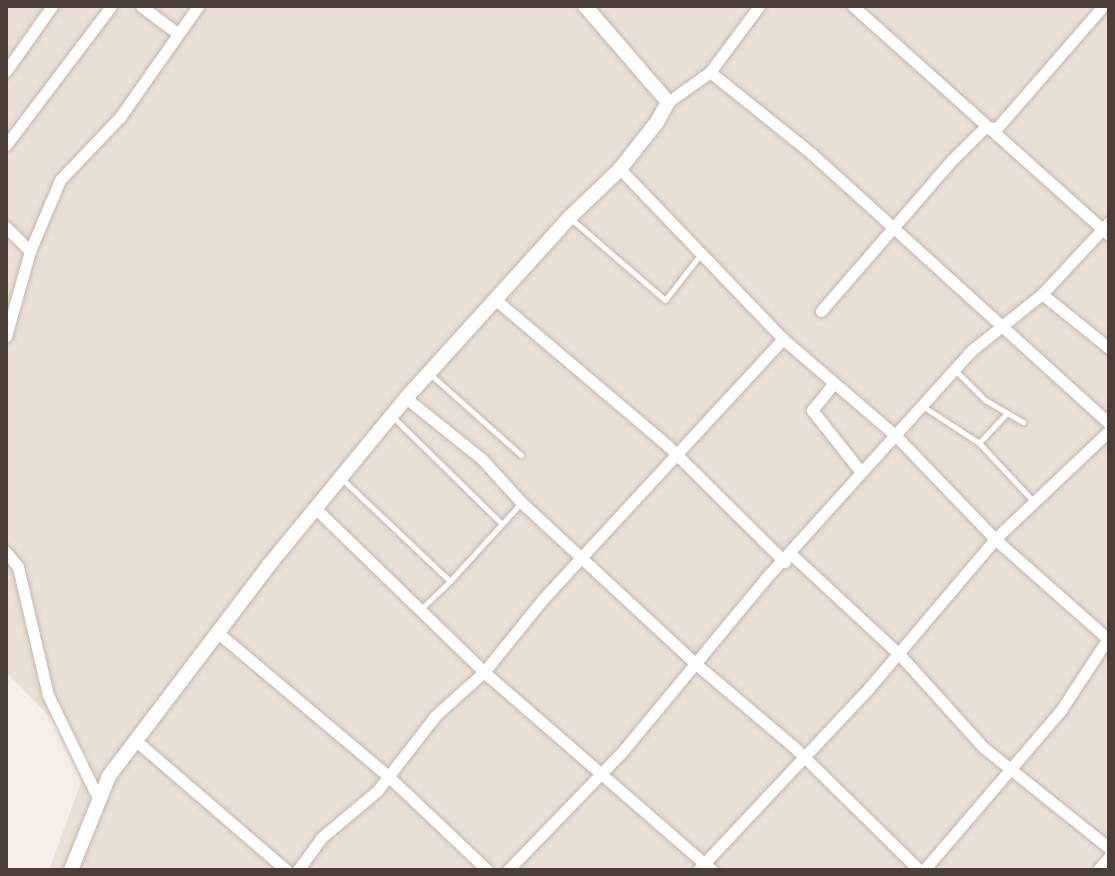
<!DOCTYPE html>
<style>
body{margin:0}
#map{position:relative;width:1115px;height:876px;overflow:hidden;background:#f6efe8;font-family:Helvetica,sans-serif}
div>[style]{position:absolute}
.residential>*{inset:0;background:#eae0d6}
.roads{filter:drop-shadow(0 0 2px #c5b7ad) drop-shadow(0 0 2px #c5b7ad)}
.service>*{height:5px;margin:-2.5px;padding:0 2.5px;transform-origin:2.5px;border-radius:2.5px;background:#fff}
.minor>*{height:11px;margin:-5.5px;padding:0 5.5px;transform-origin:5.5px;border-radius:5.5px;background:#fff}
.tertiary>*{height:14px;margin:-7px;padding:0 7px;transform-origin:7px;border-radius:7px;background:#fff}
span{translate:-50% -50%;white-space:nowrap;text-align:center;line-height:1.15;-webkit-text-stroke:6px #fff;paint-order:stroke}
.frame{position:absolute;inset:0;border:8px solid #4a3e36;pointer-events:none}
</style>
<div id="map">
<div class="residential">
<i style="clip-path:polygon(6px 6px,1109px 6px,1109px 870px,49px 870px,90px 758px,6px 672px)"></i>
</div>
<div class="roads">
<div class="service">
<i style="left:570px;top:218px;width:125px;rotate:40.8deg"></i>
<i style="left:665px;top:300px;width:58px;rotate:-52deg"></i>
<i style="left:955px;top:370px;width:42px;rotate:45deg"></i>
<i style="left:985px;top:400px;width:44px;rotate:30.1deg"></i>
<i style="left:430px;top:374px;width:122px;rotate:41.7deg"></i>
<i style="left:924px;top:407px;width:66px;rotate:33.2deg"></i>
<i style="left:979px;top:443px;width:40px;rotate:-47deg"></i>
<i style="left:394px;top:418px;width:151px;rotate:44.5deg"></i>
<i style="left:979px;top:443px;width:79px;rotate:47deg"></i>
<i style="left:341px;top:478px;width:150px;rotate:43.4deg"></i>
<i style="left:450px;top:581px;width:40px;rotate:136deg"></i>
<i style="left:450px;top:581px;width:105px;rotate:-47.7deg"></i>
</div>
<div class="minor">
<i style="left:141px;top:6px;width:45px;rotate:36.9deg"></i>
<i style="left:853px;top:6px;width:343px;rotate:41.8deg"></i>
<i style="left:6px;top:71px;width:80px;rotate:-54.7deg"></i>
<i style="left:710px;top:72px;width:131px;rotate:38.8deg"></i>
<i style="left:812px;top:154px;width:401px;rotate:42.2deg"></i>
<i style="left:668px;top:102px;width:52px;rotate:-35.5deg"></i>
<i style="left:710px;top:72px;width:82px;rotate:-53.4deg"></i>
<i style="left:6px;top:145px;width:174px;rotate:-52.9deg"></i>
<i style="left:620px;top:169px;width:236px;rotate:46.2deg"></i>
<i style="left:783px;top:339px;width:148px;rotate:40.6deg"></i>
<i style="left:895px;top:435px;width:144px;rotate:46.1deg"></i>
<i style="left:995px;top:539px;width:152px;rotate:41.5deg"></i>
<i style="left:6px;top:227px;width:34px;rotate:45deg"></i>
<i style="left:1042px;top:294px;width:86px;rotate:38.9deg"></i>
<i style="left:496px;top:300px;width:224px;rotate:40.3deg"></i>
<i style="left:667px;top:445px;width:166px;rotate:44.8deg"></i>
<i style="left:821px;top:311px;width:200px;rotate:-49.1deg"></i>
<i style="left:952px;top:160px;width:47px;rotate:-45deg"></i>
<i style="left:985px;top:127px;width:12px;rotate:5deg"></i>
<i style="left:997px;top:128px;width:162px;rotate:-49deg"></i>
<i style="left:6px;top:336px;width:88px;rotate:-74.2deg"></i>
<i style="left:30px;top:251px;width:77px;rotate:-67.1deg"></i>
<i style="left:60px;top:180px;width:87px;rotate:-46.4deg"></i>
<i style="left:120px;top:117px;width:136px;rotate:-54.9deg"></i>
<i style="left:834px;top:383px;width:35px;rotate:129deg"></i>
<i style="left:812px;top:410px;width:79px;rotate:51.7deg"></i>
<i style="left:406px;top:398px;width:97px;rotate:38.8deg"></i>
<i style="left:482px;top:459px;width:58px;rotate:47.8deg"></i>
<i style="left:521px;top:502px;width:238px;rotate:42.8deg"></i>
<i style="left:696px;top:664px;width:128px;rotate:40.3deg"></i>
<i style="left:794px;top:747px;width:175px;rotate:44.5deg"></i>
<i style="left:314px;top:507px;width:237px;rotate:44.1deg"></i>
<i style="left:484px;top:672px;width:302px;rotate:41deg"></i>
<i style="left:6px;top:552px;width:19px;rotate:51deg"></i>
<i style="left:18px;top:567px;width:131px;rotate:76.8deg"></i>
<i style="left:48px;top:695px;width:114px;rotate:64.1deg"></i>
<i style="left:792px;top:555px;width:146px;rotate:42.8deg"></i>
<i style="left:899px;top:654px;width:125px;rotate:47.9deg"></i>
<i style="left:983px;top:747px;width:161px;rotate:38.7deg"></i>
<i style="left:217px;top:632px;width:224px;rotate:40.1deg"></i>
<i style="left:388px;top:776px;width:137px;rotate:43.5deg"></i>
<i style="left:135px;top:740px;width:199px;rotate:40.7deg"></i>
<i style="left:298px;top:870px;width:39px;rotate:-54deg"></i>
<i style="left:321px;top:838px;width:73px;rotate:-40deg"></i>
<i style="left:377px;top:791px;width:96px;rotate:-52.2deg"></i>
<i style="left:436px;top:715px;width:64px;rotate:-41.9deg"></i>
<i style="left:484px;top:672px;width:94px;rotate:-51.1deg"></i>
<i style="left:543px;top:599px;width:354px;rotate:-47.3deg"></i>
<i style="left:508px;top:870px;width:164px;rotate:-46deg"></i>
<i style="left:622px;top:752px;width:224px;rotate:-50.4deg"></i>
<i style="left:765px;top:579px;width:309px;rotate:-47.9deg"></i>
<i style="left:972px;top:350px;width:90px;rotate:-38.7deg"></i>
<i style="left:1042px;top:294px;width:98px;rotate:-47.1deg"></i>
<i style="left:698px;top:870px;width:248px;rotate:-46.8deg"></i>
<i style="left:868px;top:689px;width:197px;rotate:-49.7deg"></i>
<i style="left:995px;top:539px;width:157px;rotate:-43.5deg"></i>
<i style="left:924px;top:870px;width:211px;rotate:-49.4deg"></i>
<i style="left:1061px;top:710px;width:87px;rotate:-56.7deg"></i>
<i style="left:1098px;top:870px;width:17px;rotate:-50deg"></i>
</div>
<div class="tertiary">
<i style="left:71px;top:870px;width:101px;rotate:-68deg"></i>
<i style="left:109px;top:776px;width:265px;rotate:-52.8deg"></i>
<i style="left:269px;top:565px;width:216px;rotate:-50.6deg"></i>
<i style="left:406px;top:398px;width:244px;rotate:-47.8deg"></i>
<i style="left:570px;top:217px;width:69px;rotate:-43.8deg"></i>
<i style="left:620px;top:169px;width:60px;rotate:-51.8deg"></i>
<i style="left:657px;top:122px;width:23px;rotate:-61deg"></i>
<i style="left:668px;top:102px;width:127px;rotate:-130.8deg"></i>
</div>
</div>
<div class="frame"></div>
</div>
